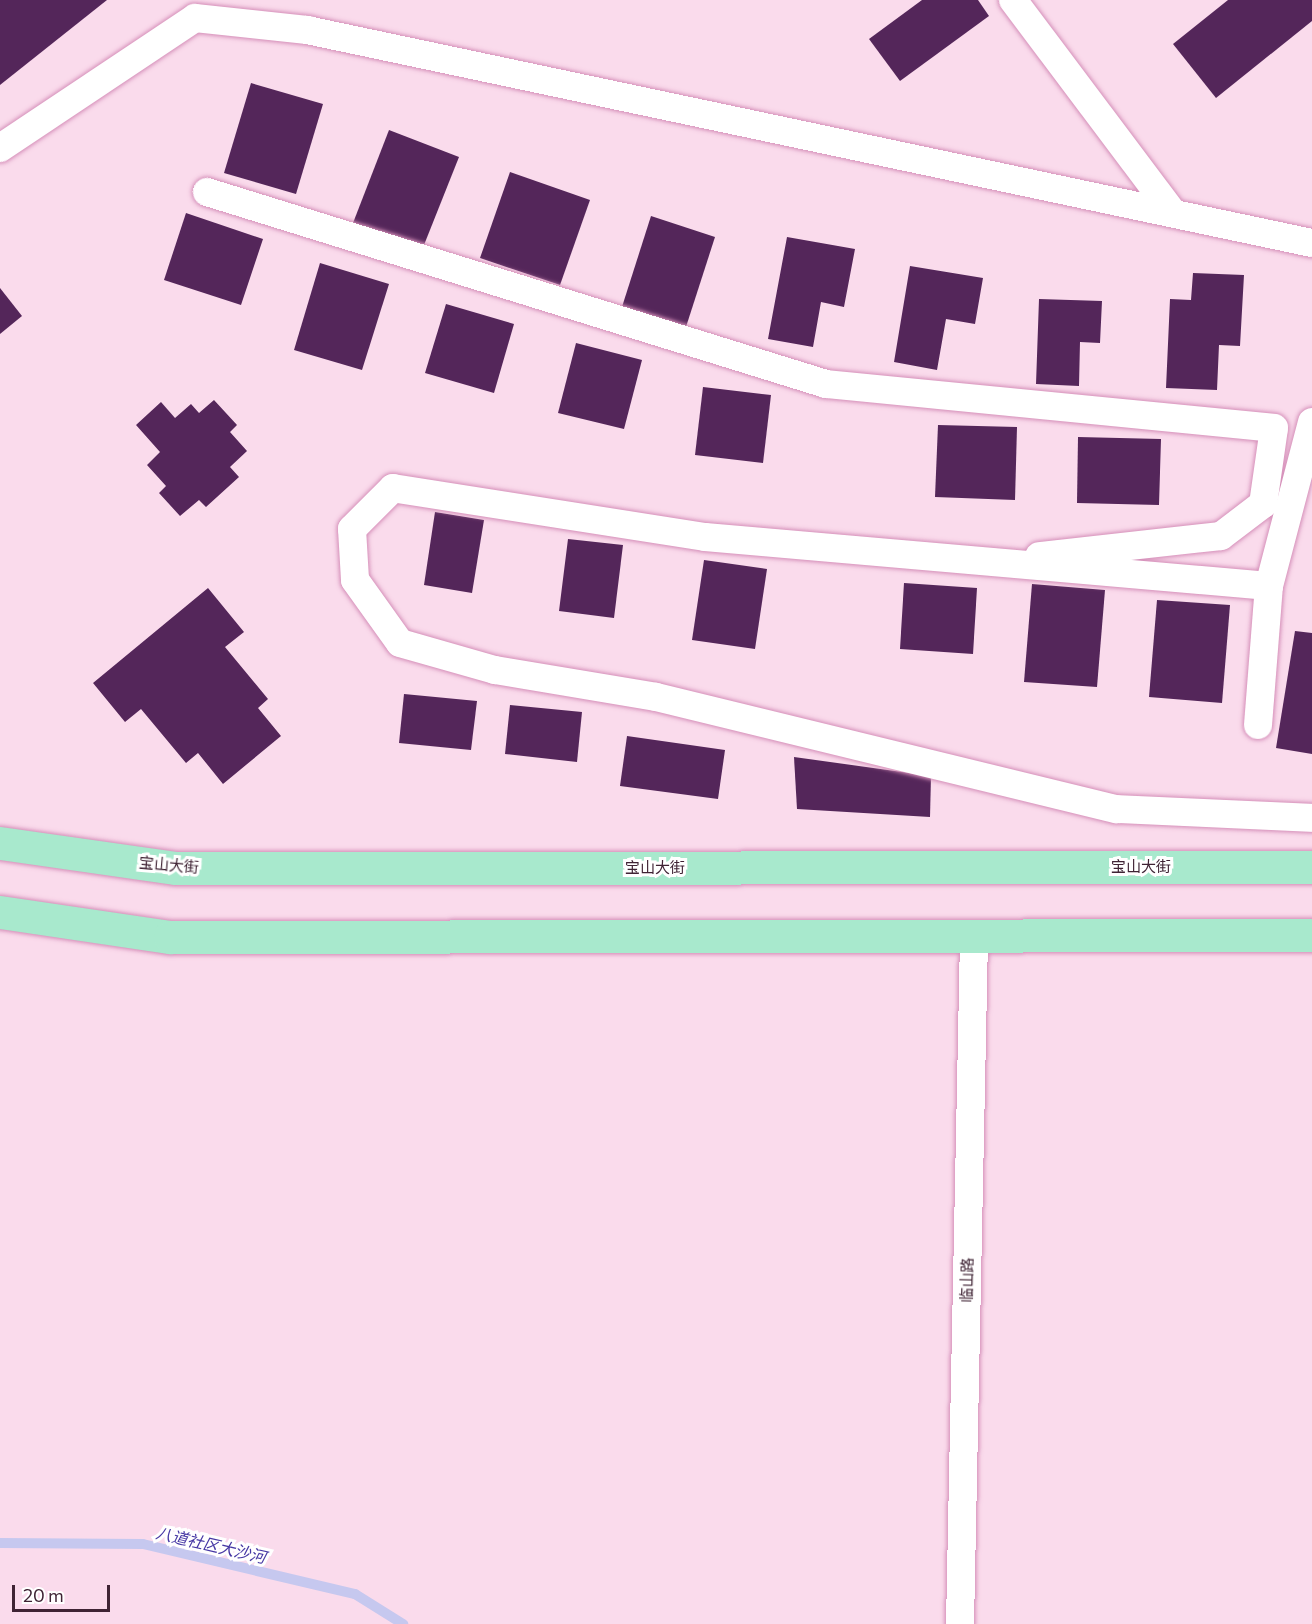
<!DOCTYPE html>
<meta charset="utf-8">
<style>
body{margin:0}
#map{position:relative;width:1312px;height:1624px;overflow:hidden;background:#fadbec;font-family:Commissioner,"Noto Sans SC",sans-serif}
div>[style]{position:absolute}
.stream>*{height:10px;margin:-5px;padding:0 5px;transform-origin:5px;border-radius:5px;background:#c6c8ef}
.building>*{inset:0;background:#54265a}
.roads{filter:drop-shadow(0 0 2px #d58fb9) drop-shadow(0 0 2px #d58fb9)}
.street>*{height:28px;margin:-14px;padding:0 14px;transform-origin:14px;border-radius:14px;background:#fff}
.primary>*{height:33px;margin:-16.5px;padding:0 16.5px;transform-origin:16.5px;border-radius:16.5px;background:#a8e9cd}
span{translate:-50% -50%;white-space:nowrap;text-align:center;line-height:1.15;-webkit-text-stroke:6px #fff;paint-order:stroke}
.street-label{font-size:15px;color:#3f2334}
.water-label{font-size:16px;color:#4738a4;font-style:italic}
.scale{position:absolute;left:12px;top:1585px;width:98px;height:27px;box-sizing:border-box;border:3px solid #3f2334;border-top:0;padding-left:8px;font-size:18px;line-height:21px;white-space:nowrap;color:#3f2334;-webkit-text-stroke:4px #fff;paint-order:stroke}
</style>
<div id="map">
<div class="stream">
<i style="left:0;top:1543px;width:143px;rotate:0.4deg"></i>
<i style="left:143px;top:1544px;width:218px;rotate:13.3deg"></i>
<i style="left:355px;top:1594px;width:57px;rotate:32deg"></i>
</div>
<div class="building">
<i style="clip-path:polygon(0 0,107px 0,0 85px)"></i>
<i style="clip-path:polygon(922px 0,978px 0,989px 16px,900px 81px,869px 39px)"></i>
<i style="clip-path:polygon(1228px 0,1312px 0,1312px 21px,1216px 98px,1173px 44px)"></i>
<i style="clip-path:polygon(251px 83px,323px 104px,296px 194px,224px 173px)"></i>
<i style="clip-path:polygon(389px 130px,459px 157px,422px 250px,353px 223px)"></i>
<i style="clip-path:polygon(510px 172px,590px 200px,560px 285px,480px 258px)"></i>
<i style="clip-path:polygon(186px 213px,263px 239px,241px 305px,164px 280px)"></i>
<i style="clip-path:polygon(651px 216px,715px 237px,685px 330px,621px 310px)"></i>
<i style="clip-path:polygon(787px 237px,855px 249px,844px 307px,821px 302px,813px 347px,768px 339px)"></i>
<i style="clip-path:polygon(320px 263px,389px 284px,362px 370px,294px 350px)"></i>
<i style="clip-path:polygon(910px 266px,983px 278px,975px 324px,946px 319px,937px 370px,894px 362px)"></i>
<i style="clip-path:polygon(1193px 273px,1244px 275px,1240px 346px,1219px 345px,1217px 390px,1166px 388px,1170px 299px,1191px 300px)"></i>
<i style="clip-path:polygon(0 288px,22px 316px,0 334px)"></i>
<i style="clip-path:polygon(1039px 299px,1102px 301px,1100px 343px,1080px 342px,1079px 386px,1036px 384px)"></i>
<i style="clip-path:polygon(446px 304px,514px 324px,494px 393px,425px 373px)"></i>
<i style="clip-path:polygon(576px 343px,642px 360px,624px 429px,558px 413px)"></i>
<i style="clip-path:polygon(703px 387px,771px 395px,763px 463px,695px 455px)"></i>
<i style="clip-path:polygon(214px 400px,237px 425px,230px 432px,247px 451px,230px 467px,239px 477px,206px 507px,199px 500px,180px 516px,159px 493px,166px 486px,147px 465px,160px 452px,136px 425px,161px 402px,175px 418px,191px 404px,199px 413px)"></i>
<i style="clip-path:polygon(938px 425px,1017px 427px,1015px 500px,935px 497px)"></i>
<i style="clip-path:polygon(1078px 437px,1161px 439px,1159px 505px,1077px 503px)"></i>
<i style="clip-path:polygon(435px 512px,484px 520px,472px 593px,424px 585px)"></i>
<i style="clip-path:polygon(568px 539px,623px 545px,614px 618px,559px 611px)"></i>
<i style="clip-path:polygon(704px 560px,767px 569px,755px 649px,692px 640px)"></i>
<i style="clip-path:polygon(904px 583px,977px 588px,973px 654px,900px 649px)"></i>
<i style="clip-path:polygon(1032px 584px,1105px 590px,1097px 687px,1024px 682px)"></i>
<i style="clip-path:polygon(208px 588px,244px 632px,225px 647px,268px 699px,258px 708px,281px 736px,223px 784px,198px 753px,186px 763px,141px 709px,125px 722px,93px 683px)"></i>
<i style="clip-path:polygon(1157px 600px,1230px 605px,1222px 703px,1149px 697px)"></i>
<i style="clip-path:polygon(1295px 631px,1312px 633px,1312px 754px,1276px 748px)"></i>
<i style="clip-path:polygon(404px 694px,477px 701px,471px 750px,399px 743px)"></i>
<i style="clip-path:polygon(510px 705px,582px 712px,577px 762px,505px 754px)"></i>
<i style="clip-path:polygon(627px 736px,725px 750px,718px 799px,620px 786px)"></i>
<i style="clip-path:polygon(794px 757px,931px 776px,930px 817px,797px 809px)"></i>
</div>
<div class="roads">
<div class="street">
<i style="left:1013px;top:0;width:266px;rotate:53.1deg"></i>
<i style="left:0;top:148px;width:234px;rotate:-33.7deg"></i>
<i style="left:195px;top:18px;width:113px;rotate:6.1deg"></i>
<i style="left:307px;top:30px;width:1027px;rotate:11.97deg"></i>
<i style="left:207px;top:192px;width:648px;rotate:17.23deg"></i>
<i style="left:826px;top:384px;width:450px;rotate:5.6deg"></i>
<i style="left:1274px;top:428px;width:77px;rotate:98.2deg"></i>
<i style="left:1263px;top:504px;width:53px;rotate:142.7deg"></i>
<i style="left:1221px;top:536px;width:183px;rotate:173.7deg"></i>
<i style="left:1312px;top:422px;width:170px;rotate:104.7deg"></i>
<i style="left:1269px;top:586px;width:566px;rotate:-175.03deg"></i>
<i style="left:705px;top:537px;width:316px;rotate:-171.1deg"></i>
<i style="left:393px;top:488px;width:58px;rotate:135deg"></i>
<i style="left:352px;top:529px;width:51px;rotate:86.6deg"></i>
<i style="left:355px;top:580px;width:77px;rotate:54.5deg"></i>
<i style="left:400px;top:643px;width:99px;rotate:15.9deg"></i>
<i style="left:495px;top:670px;width:163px;rotate:9.5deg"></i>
<i style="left:656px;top:697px;width:474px;rotate:13.7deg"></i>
<i style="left:1117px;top:809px;width:195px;rotate:2.6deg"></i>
<i style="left:1258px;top:725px;width:139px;rotate:-85.5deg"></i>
<i style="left:960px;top:1624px;width:688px;rotate:-88.83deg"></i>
</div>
<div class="primary">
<i style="left:0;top:843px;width:178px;rotate:8.1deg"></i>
<i style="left:176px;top:868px;width:1136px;rotate:-0.05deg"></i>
<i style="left:0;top:912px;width:172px;rotate:8.4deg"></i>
<i style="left:170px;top:937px;width:1142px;rotate:-0.1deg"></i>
</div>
</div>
<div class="street-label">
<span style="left:169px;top:865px;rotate:5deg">宝山大街</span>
<span style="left:1141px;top:867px">宝山大街</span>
<span style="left:655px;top:868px">宝山大街</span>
<span style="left:967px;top:1280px;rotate:-89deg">临山路</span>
</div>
<div class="water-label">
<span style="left:211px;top:1545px;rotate:13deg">八道社区大沙河</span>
</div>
<div class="scale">20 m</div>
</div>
